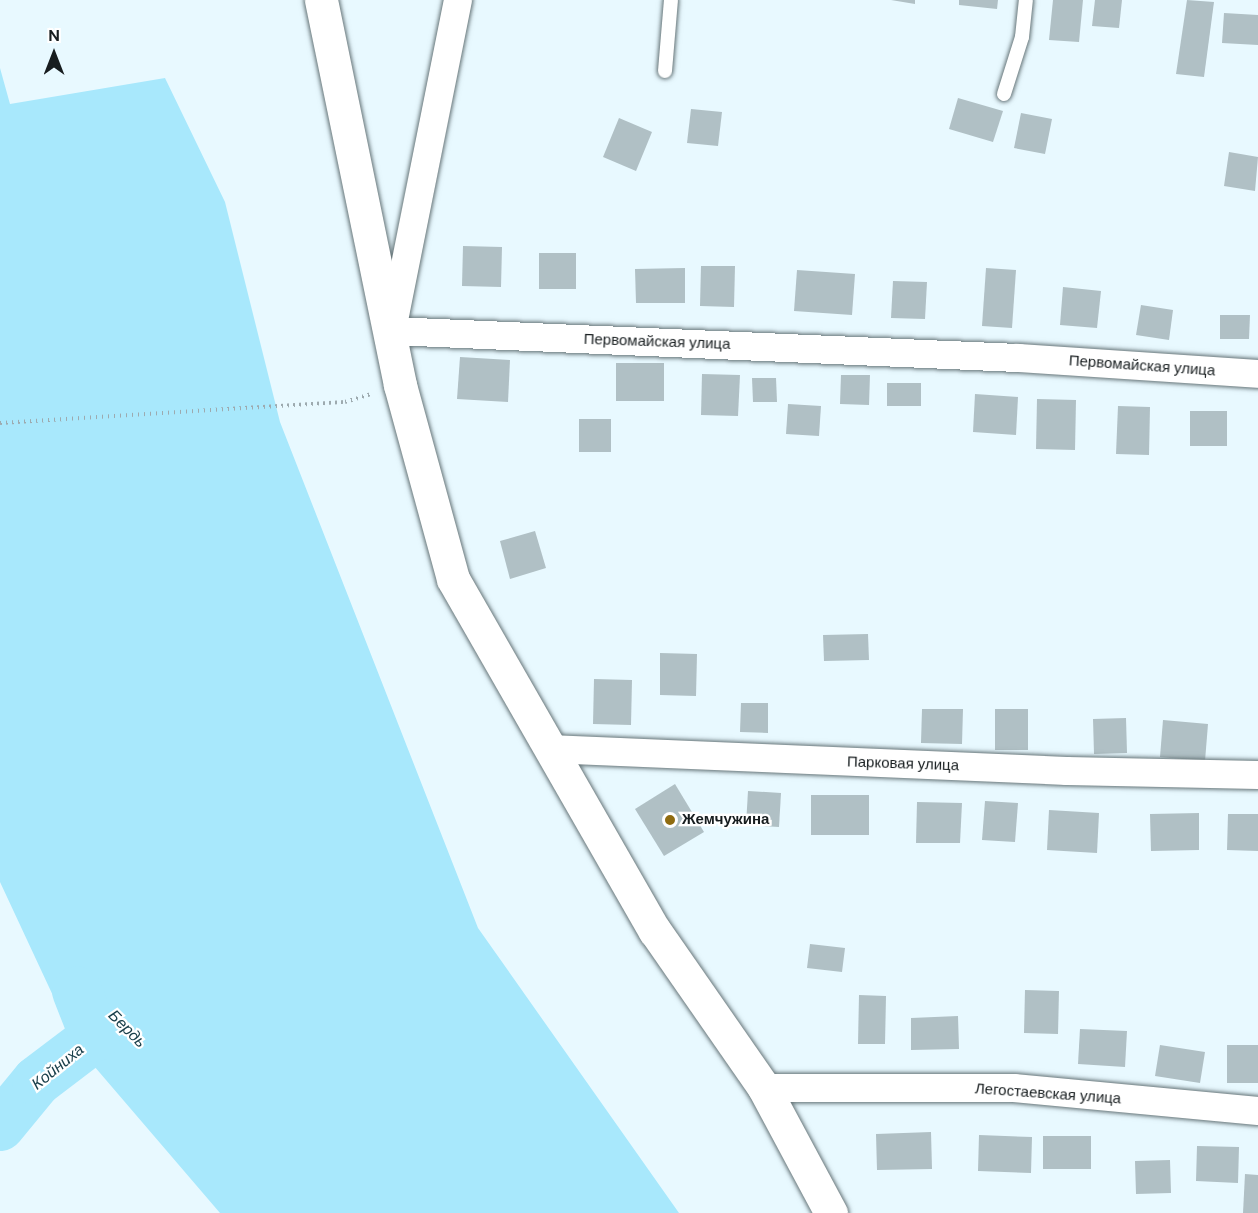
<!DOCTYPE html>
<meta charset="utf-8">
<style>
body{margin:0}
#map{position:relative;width:1258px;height:1213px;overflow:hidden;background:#e8f9ff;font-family:"DM Sans",sans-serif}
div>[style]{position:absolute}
.water>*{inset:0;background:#a8e8fc}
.river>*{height:50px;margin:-25px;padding:0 25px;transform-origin:25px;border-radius:25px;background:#a8e8fc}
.building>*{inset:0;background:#b0c0c5}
.path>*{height:4px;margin-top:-2px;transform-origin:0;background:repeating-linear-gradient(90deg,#9daaaf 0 1.5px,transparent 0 6px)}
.roads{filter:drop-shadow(0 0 2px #67767a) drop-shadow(0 0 2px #67767a)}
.service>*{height:14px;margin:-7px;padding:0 7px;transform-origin:7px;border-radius:7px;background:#fff}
.minor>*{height:28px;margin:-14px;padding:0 14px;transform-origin:14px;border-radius:14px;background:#fff}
.tertiary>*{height:33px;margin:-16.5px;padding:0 16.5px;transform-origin:16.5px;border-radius:16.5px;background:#fff}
.dots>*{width:16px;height:16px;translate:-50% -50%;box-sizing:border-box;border:3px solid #fff;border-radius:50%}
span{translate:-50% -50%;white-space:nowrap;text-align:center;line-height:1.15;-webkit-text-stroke:4.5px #fff;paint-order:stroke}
.street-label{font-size:15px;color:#171d1f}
.poi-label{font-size:15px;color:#171d1f;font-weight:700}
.left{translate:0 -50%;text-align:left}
.water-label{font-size:16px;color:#1a404b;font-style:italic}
.north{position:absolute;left:24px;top:24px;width:60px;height:60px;-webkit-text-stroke:4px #fff;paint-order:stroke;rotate:0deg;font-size:16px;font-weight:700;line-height:24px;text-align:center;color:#171d1f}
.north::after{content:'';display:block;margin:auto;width:21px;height:27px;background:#171d1f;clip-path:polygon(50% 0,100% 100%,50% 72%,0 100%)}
</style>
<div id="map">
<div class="water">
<i style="clip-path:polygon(0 68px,10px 104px,165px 78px,225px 202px,280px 422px,478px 928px,679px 1213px,220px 1213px,76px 1045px,0 882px)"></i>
</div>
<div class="river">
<i style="left:0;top:1126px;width:58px;rotate:-50.6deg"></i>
<i style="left:37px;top:1081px;width:73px;rotate:-37.2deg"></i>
<i style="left:95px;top:1037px;width:49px;rotate:-111.4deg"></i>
</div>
<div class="building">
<i style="clip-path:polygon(891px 0,915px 0,915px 4px)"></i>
<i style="clip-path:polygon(959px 0,998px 0,997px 9px,959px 5px)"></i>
<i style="clip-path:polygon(1053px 0,1083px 0,1079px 42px,1049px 40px)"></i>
<i style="clip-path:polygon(1095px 0,1122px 0,1119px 28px,1092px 26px)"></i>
<i style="clip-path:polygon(1187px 0,1214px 2px,1204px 77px,1176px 74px)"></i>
<i style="clip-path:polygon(1224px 13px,1258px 15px,1258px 45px,1222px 43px)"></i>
<i style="clip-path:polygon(958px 98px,1003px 111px,993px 142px,949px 129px)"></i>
<i style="clip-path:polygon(691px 109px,722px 112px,718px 146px,687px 143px)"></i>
<i style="clip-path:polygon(1021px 113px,1052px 119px,1045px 154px,1014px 148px)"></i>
<i style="clip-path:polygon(619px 118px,652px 132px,636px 171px,603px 157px)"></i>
<i style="clip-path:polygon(1229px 152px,1258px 157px,1255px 191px,1224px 186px)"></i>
<i style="clip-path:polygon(463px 246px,502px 247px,501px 287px,462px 286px)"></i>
<i style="clip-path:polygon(539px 253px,576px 253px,576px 289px,539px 289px)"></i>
<i style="clip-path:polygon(701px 266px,735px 266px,734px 307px,700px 306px)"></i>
<i style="clip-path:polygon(685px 268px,685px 303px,636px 303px,635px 269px)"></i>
<i style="clip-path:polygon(986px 268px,1016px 270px,1012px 328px,982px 326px)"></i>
<i style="clip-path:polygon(797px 270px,855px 274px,852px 315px,794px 311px)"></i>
<i style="clip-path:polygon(893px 281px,927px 282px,925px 319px,891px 318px)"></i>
<i style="clip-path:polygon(1063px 287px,1101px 291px,1097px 328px,1060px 325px)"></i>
<i style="clip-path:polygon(1141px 305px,1173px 310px,1169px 340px,1136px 335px)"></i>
<i style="clip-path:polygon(1220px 315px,1250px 315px,1249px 339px,1220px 339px)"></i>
<i style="clip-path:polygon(460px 357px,510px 360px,508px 402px,457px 399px)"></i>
<i style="clip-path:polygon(616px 363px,664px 363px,664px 401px,616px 401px)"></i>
<i style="clip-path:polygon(702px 374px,740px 375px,738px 416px,701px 415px)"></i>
<i style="clip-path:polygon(841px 375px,870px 375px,869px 405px,840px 404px)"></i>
<i style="clip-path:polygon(752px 378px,776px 378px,777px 402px,753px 402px)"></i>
<i style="clip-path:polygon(887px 383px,921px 383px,921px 406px,887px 406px)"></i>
<i style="clip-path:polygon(975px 394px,1018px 397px,1016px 435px,973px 432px)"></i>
<i style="clip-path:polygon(1037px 399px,1076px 400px,1075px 450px,1036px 449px)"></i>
<i style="clip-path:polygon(788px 404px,821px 406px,819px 436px,786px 434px)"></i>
<i style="clip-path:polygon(1118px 406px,1150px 407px,1149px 455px,1116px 454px)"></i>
<i style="clip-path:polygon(1190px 411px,1227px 411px,1227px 446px,1190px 446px)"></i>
<i style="clip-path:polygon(579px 419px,611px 419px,611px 452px,579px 452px)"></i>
<i style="clip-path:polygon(535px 531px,546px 568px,510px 579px,500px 541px)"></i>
<i style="clip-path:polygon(868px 634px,869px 660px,824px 661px,823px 635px)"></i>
<i style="clip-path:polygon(660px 653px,697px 654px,696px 696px,660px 695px)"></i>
<i style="clip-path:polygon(594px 679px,632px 680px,631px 725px,593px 724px)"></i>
<i style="clip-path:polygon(741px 703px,768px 703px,768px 733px,740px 732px)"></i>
<i style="clip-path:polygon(922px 709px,963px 709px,962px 744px,921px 743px)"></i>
<i style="clip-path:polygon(995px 709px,1028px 709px,1028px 750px,995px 750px)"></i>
<i style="clip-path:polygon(1126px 718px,1127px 753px,1094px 754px,1093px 719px)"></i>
<i style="clip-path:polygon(1163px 720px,1208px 724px,1205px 761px,1160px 757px)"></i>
<i style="clip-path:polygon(675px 784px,704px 832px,664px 856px,635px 809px)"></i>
<i style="clip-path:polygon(748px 791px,781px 793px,779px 827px,746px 825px)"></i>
<i style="clip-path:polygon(811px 795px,869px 795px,869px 835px,811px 835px)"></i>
<i style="clip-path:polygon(985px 801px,1018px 803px,1015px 842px,982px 840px)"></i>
<i style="clip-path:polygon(917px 802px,962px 803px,960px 843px,916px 843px)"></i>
<i style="clip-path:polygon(1049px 810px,1099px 813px,1097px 853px,1047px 850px)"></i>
<i style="clip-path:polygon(1199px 813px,1199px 850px,1151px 851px,1150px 814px)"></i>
<i style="clip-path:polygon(1228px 814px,1258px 814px,1258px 851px,1227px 850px)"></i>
<i style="clip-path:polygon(810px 944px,845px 948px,842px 972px,807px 968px)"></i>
<i style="clip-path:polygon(1025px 990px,1059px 991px,1058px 1034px,1024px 1033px)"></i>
<i style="clip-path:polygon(859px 995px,886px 996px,885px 1044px,858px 1044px)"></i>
<i style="clip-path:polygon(958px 1016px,959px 1049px,911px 1050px,911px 1018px)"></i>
<i style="clip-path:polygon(1080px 1029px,1127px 1031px,1125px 1067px,1078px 1064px)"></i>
<i style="clip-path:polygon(1160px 1045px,1205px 1052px,1200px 1083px,1155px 1076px)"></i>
<i style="clip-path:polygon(1227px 1045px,1258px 1045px,1258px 1083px,1227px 1083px)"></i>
<i style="clip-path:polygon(931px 1132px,932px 1169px,877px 1170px,876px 1134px)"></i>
<i style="clip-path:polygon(979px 1135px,1032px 1137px,1031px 1173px,978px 1171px)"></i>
<i style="clip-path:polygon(1043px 1136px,1091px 1136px,1091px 1169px,1043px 1169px)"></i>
<i style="clip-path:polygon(1197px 1146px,1239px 1147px,1238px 1183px,1196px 1181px)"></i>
<i style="clip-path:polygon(1170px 1160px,1171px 1193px,1136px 1194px,1135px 1161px)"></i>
<i style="clip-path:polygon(1245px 1174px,1258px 1175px,1258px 1213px,1243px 1213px)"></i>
</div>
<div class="path">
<i style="left:0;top:423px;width:346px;rotate:-3.5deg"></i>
<i style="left:345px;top:402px;width:27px;rotate:-17deg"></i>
</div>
<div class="roads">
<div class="service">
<i style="left:665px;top:71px;width:71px;rotate:-85.2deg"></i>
<i style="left:1004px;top:94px;width:60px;rotate:-72.5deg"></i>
<i style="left:1022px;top:37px;width:37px;rotate:-84deg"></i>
</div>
<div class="minor">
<i style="left:458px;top:0;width:338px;rotate:101.3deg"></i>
<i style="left:392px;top:331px;width:627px;rotate:2.47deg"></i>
<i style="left:1018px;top:358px;width:241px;rotate:3.8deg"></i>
<i style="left:549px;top:749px;width:518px;rotate:2.43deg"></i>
<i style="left:1067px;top:771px;width:191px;rotate:1.2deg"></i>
<i style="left:764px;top:1088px;width:250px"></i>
<i style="left:1014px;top:1088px;width:245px;rotate:5.4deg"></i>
</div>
<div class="tertiary">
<i style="left:321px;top:0;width:393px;rotate:78.4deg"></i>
<i style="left:400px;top:385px;width:201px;rotate:74.7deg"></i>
<i style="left:453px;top:579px;width:406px;rotate:60.2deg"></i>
<i style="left:655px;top:931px;width:191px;rotate:55.2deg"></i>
<i style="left:764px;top:1088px;width:142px;rotate:61.8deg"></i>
</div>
</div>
<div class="dots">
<i style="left:670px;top:820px;background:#8f6b10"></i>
</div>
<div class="street-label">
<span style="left:657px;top:342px;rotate:2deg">Первомайская улица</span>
<span style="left:1142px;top:366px;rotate:4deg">Первомайская улица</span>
<span style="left:903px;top:764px;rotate:2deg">Парковая улица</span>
<span style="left:1048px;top:1094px;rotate:4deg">Легостаевская улица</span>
</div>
<div class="poi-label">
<span class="left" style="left:682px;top:820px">Жемчужина</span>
</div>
<div class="water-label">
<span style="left:127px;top:1029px;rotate:45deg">Бердь</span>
<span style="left:58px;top:1067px;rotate:-39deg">Койниха</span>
</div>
<div class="north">N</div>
</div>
